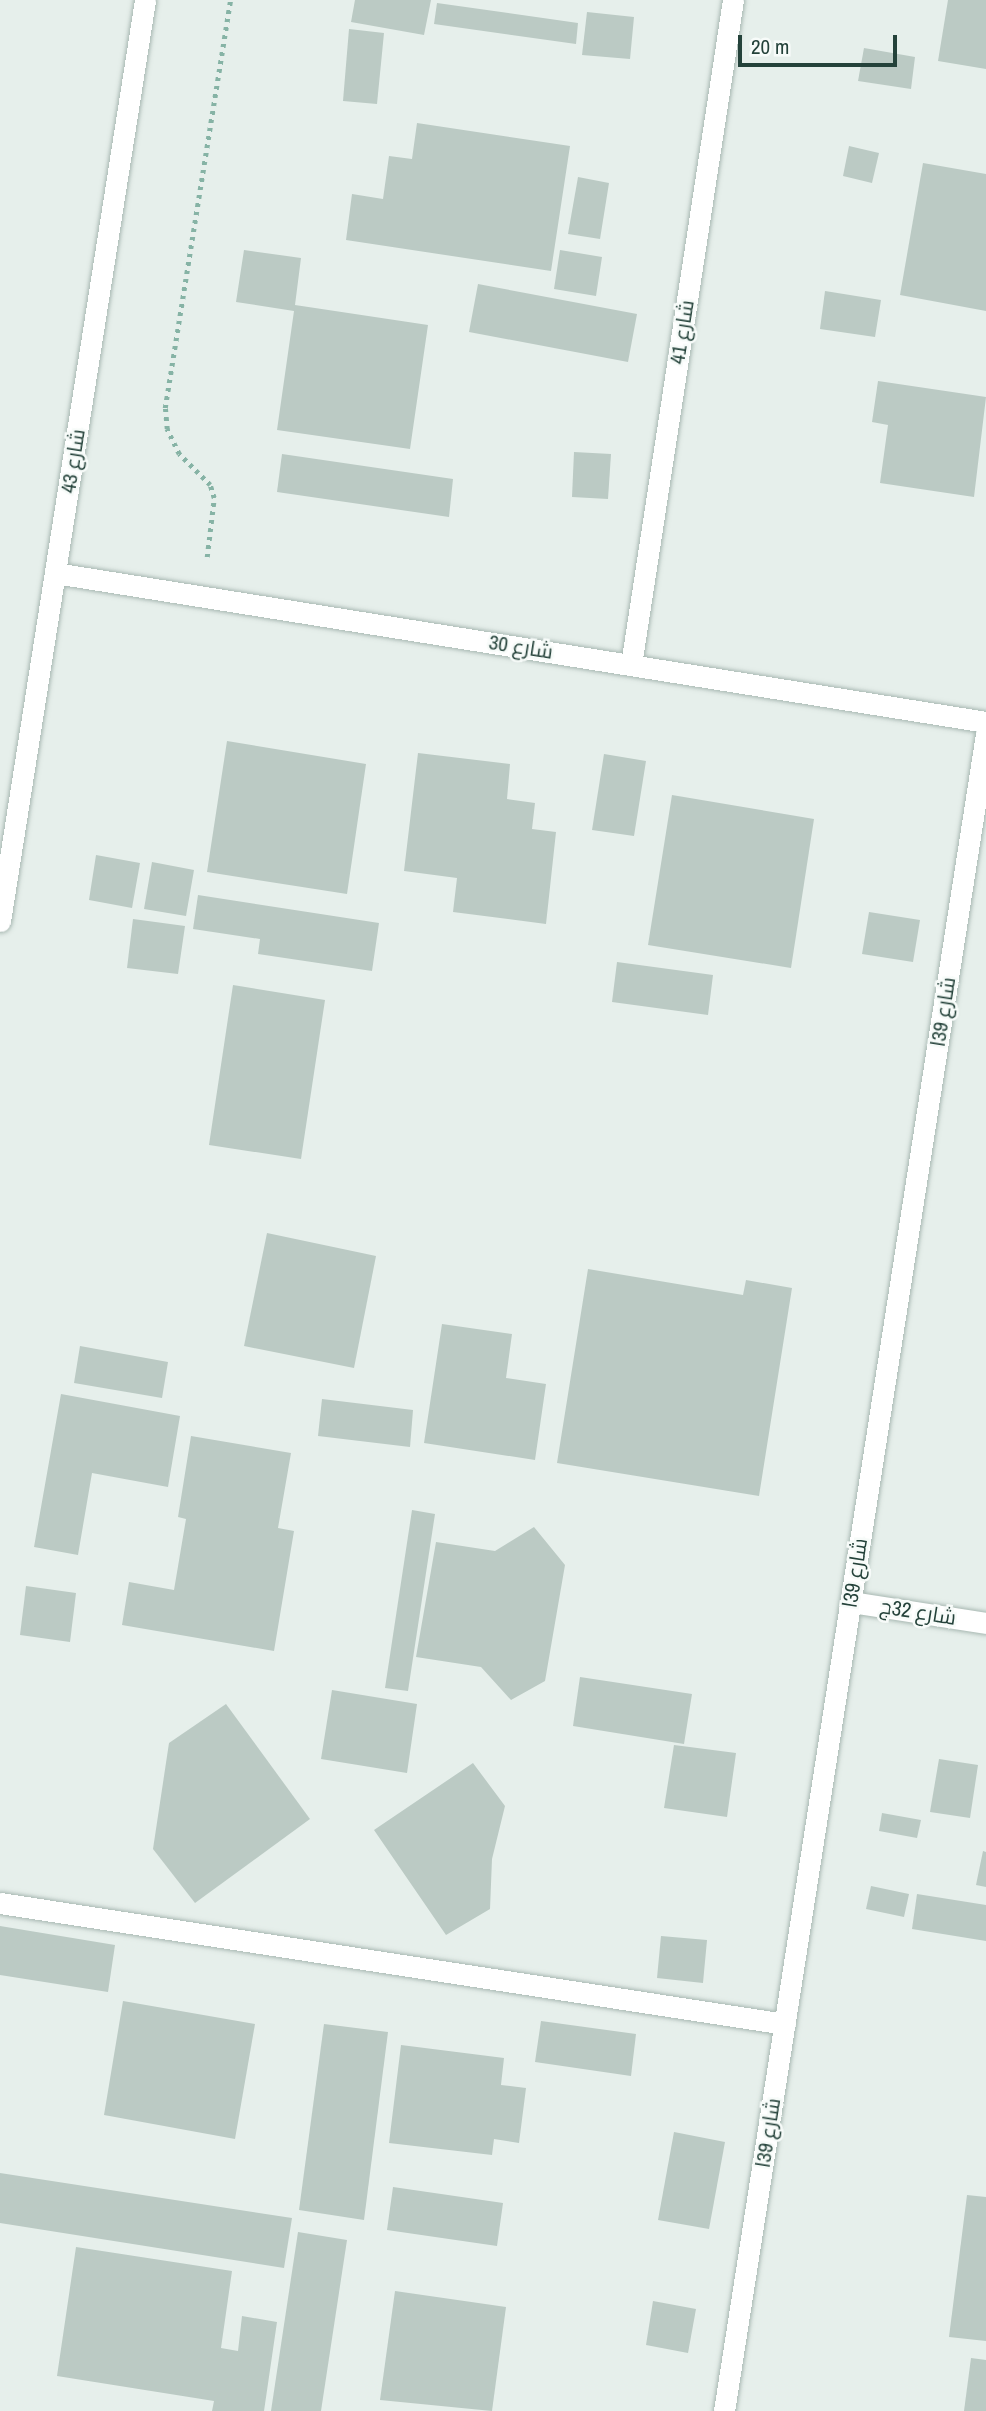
<!DOCTYPE html>
<meta charset="utf-8">
<style>
body{margin:0}
#map{position:relative;width:986px;height:2411px;overflow:hidden;background:#e6efeb;font-family:"Archivo Narrow",Cairo,sans-serif}
div>[style]{position:absolute}
.building>*{inset:0;background:#bbcac4}
.path>*{height:4.5px;margin-top:-2.25px;transform-origin:0;background:repeating-linear-gradient(90deg,#86b3a5 0 3.5px,transparent 0 8.5px)}
.roads{filter:drop-shadow(0 0 2px #a8b8b2) drop-shadow(0 0 2px #a8b8b2)}
.minor>*{height:21px;margin:-10.5px;padding:0 10.5px;transform-origin:10.5px;border-radius:10.5px;background:#fff}
span{translate:-50% -50%;white-space:nowrap;text-align:center;line-height:1.15;-webkit-text-stroke:5px #f7fbf9;paint-order:stroke}
.street-label{font-size:21px;color:#24423a}
.scale{position:absolute;left:738px;top:35px;width:159px;height:32px;box-sizing:border-box;border:4px solid #24423a;border-top:0;padding-left:9px;font-size:21px;line-height:24px;white-space:nowrap;color:#24423a;-webkit-text-stroke:5px #f7fbf9;paint-order:stroke}
</style>
<div id="map">
<div class="building">
<i style="clip-path:polygon(355px 0,431px 0,424px 35px,351px 22px)"></i>
<i style="clip-path:polygon(948px 0,986px 0,986px 69px,938px 61px)"></i>
<i style="clip-path:polygon(437px 3px,578px 23px,576px 44px,434px 24px)"></i>
<i style="clip-path:polygon(587px 12px,634px 17px,630px 59px,582px 55px)"></i>
<i style="clip-path:polygon(349px 29px,384px 33px,377px 104px,343px 101px)"></i>
<i style="clip-path:polygon(864px 48px,915px 57px,911px 89px,858px 81px)"></i>
<i style="clip-path:polygon(417px 123px,570px 146px,551px 271px,346px 240px,352px 194px,383px 199px,389px 156px,412px 159px)"></i>
<i style="clip-path:polygon(849px 146px,879px 153px,872px 183px,843px 176px)"></i>
<i style="clip-path:polygon(923px 163px,986px 174px,986px 311px,900px 295px)"></i>
<i style="clip-path:polygon(578px 177px,609px 183px,600px 239px,568px 234px)"></i>
<i style="clip-path:polygon(244px 250px,301px 258px,295px 305px,428px 325px,410px 449px,277px 430px,294px 311px,236px 302px)"></i>
<i style="clip-path:polygon(560px 250px,602px 257px,596px 296px,554px 289px)"></i>
<i style="clip-path:polygon(478px 284px,637px 314px,628px 362px,469px 332px)"></i>
<i style="clip-path:polygon(825px 291px,881px 300px,875px 337px,820px 329px)"></i>
<i style="clip-path:polygon(878px 381px,986px 397px,974px 497px,880px 483px,888px 425px,872px 422px)"></i>
<i style="clip-path:polygon(574px 452px,611px 454px,608px 499px,572px 497px)"></i>
<i style="clip-path:polygon(282px 454px,453px 479px,449px 517px,277px 492px)"></i>
<i style="clip-path:polygon(227px 741px,366px 764px,347px 894px,207px 872px)"></i>
<i style="clip-path:polygon(418px 753px,510px 764px,507px 799px,535px 803px,532px 829px,556px 832px,546px 924px,453px 912px,457px 878px,404px 871px)"></i>
<i style="clip-path:polygon(604px 754px,646px 761px,634px 836px,592px 830px)"></i>
<i style="clip-path:polygon(672px 795px,814px 819px,791px 968px,648px 945px)"></i>
<i style="clip-path:polygon(96px 855px,140px 863px,132px 908px,89px 900px)"></i>
<i style="clip-path:polygon(152px 862px,194px 870px,186px 916px,144px 909px)"></i>
<i style="clip-path:polygon(198px 895px,379px 923px,372px 971px,258px 954px,260px 939px,193px 929px)"></i>
<i style="clip-path:polygon(869px 912px,920px 920px,913px 962px,862px 954px)"></i>
<i style="clip-path:polygon(133px 919px,185px 926px,178px 974px,127px 968px)"></i>
<i style="clip-path:polygon(617px 962px,713px 975px,708px 1015px,612px 1002px)"></i>
<i style="clip-path:polygon(233px 985px,325px 1000px,301px 1159px,209px 1145px)"></i>
<i style="clip-path:polygon(267px 1233px,376px 1256px,354px 1368px,244px 1346px)"></i>
<i style="clip-path:polygon(588px 1269px,743px 1295px,746px 1280px,792px 1288px,759px 1496px,557px 1463px)"></i>
<i style="clip-path:polygon(442px 1324px,512px 1334px,506px 1378px,546px 1384px,535px 1460px,424px 1443px)"></i>
<i style="clip-path:polygon(80px 1346px,168px 1362px,162px 1398px,74px 1383px)"></i>
<i style="clip-path:polygon(61px 1394px,180px 1416px,168px 1487px,92px 1473px,78px 1555px,34px 1547px)"></i>
<i style="clip-path:polygon(322px 1399px,413px 1410px,410px 1447px,318px 1436px)"></i>
<i style="clip-path:polygon(191px 1436px,291px 1453px,278px 1528px,294px 1531px,274px 1651px,122px 1625px,129px 1582px,174px 1590px,186px 1519px,178px 1517px)"></i>
<i style="clip-path:polygon(412px 1510px,435px 1514px,408px 1691px,385px 1688px)"></i>
<i style="clip-path:polygon(534px 1527px,565px 1565px,545px 1681px,511px 1700px,481px 1667px,416px 1657px,436px 1542px,495px 1551px)"></i>
<i style="clip-path:polygon(26px 1586px,76px 1593px,70px 1642px,20px 1635px)"></i>
<i style="clip-path:polygon(580px 1677px,692px 1694px,684px 1744px,573px 1726px)"></i>
<i style="clip-path:polygon(332px 1690px,417px 1704px,407px 1773px,321px 1759px)"></i>
<i style="clip-path:polygon(226px 1704px,310px 1819px,195px 1903px,153px 1849px,169px 1743px)"></i>
<i style="clip-path:polygon(674px 1745px,736px 1753px,727px 1817px,664px 1808px)"></i>
<i style="clip-path:polygon(939px 1759px,978px 1765px,970px 1818px,930px 1812px)"></i>
<i style="clip-path:polygon(473px 1763px,505px 1806px,492px 1859px,490px 1909px,446px 1935px,374px 1830px)"></i>
<i style="clip-path:polygon(882px 1813px,921px 1820px,917px 1838px,879px 1831px)"></i>
<i style="clip-path:polygon(983px 1851px,986px 1852px,986px 1887px,976px 1885px)"></i>
<i style="clip-path:polygon(871px 1886px,909px 1894px,904px 1917px,866px 1909px)"></i>
<i style="clip-path:polygon(917px 1894px,986px 1905px,986px 1941px,912px 1929px)"></i>
<i style="clip-path:polygon(0 1926px,115px 1945px,108px 1992px,0 1975px)"></i>
<i style="clip-path:polygon(661px 1936px,707px 1940px,703px 1983px,657px 1978px)"></i>
<i style="clip-path:polygon(123px 2001px,255px 2024px,235px 2139px,104px 2115px)"></i>
<i style="clip-path:polygon(541px 2021px,636px 2034px,631px 2076px,535px 2062px)"></i>
<i style="clip-path:polygon(324px 2024px,388px 2032px,364px 2220px,299px 2210px)"></i>
<i style="clip-path:polygon(401px 2045px,504px 2058px,501px 2085px,526px 2088px,519px 2143px,494px 2139px,492px 2155px,389px 2143px)"></i>
<i style="clip-path:polygon(674px 2132px,725px 2142px,709px 2229px,658px 2220px)"></i>
<i style="clip-path:polygon(0 2173px,292px 2218px,284px 2268px,0 2223px)"></i>
<i style="clip-path:polygon(393px 2187px,503px 2203px,497px 2246px,387px 2230px)"></i>
<i style="clip-path:polygon(967px 2195px,986px 2197px,986px 2341px,949px 2337px)"></i>
<i style="clip-path:polygon(298px 2232px,347px 2240px,321px 2411px,271px 2411px)"></i>
<i style="clip-path:polygon(76px 2247px,232px 2271px,221px 2348px,238px 2351px,242px 2316px,277px 2322px,264px 2411px,212px 2411px,214px 2401px,57px 2376px)"></i>
<i style="clip-path:polygon(395px 2291px,506px 2307px,492px 2411px,380px 2400px)"></i>
<i style="clip-path:polygon(653px 2301px,696px 2309px,688px 2353px,646px 2345px)"></i>
<i style="clip-path:polygon(971px 2358px,986px 2360px,986px 2411px,964px 2411px)"></i>
</div>
<div class="path">
<i style="left:207px;top:557px;width:59px;rotate:-83.2deg"></i>
<i style="left:214px;top:498px;width:14px;rotate:-107deg"></i>
<i style="left:210px;top:485px;width:44px;rotate:-135deg"></i>
<i style="left:179px;top:454px;width:28px;rotate:-116deg"></i>
<i style="left:167px;top:429px;width:21px;rotate:-95deg"></i>
<i style="left:165px;top:408px;width:413px;rotate:-80.9deg"></i>
</div>
<div class="roads">
<div class="minor">
<i style="left:55px;top:573px;width:943px;rotate:9.09deg"></i>
<i style="left:631px;top:665px;width:673px;rotate:-81.28deg"></i>
<i style="left:0;top:921px;width:932px;rotate:-81.05deg"></i>
<i style="left:851px;top:1602px;width:137px;rotate:8.8deg"></i>
<i style="left:0;top:1903px;width:794px;rotate:8.76deg"></i>
<i style="left:724px;top:2411px;width:1697px;rotate:-81.12deg"></i>
</div>
</div>
<div class="street-label">
<span style="left:682px;top:332px;rotate:-81deg">شارع 41</span>
<span style="left:73px;top:461px;rotate:-81deg">شارع 43</span>
<span style="left:521px;top:647px;rotate:9deg">شارع 30</span>
<span style="left:943px;top:1012px;rotate:-81deg">شارع 39ا</span>
<span style="left:855px;top:1573px;rotate:-81deg">شارع 39ا</span>
<span style="left:918px;top:1612px;rotate:9deg">شارع 32ج</span>
<span style="left:768px;top:2133px;rotate:-81deg">شارع 39ا</span>
</div>
<div class="scale">20 m</div>
</div>
